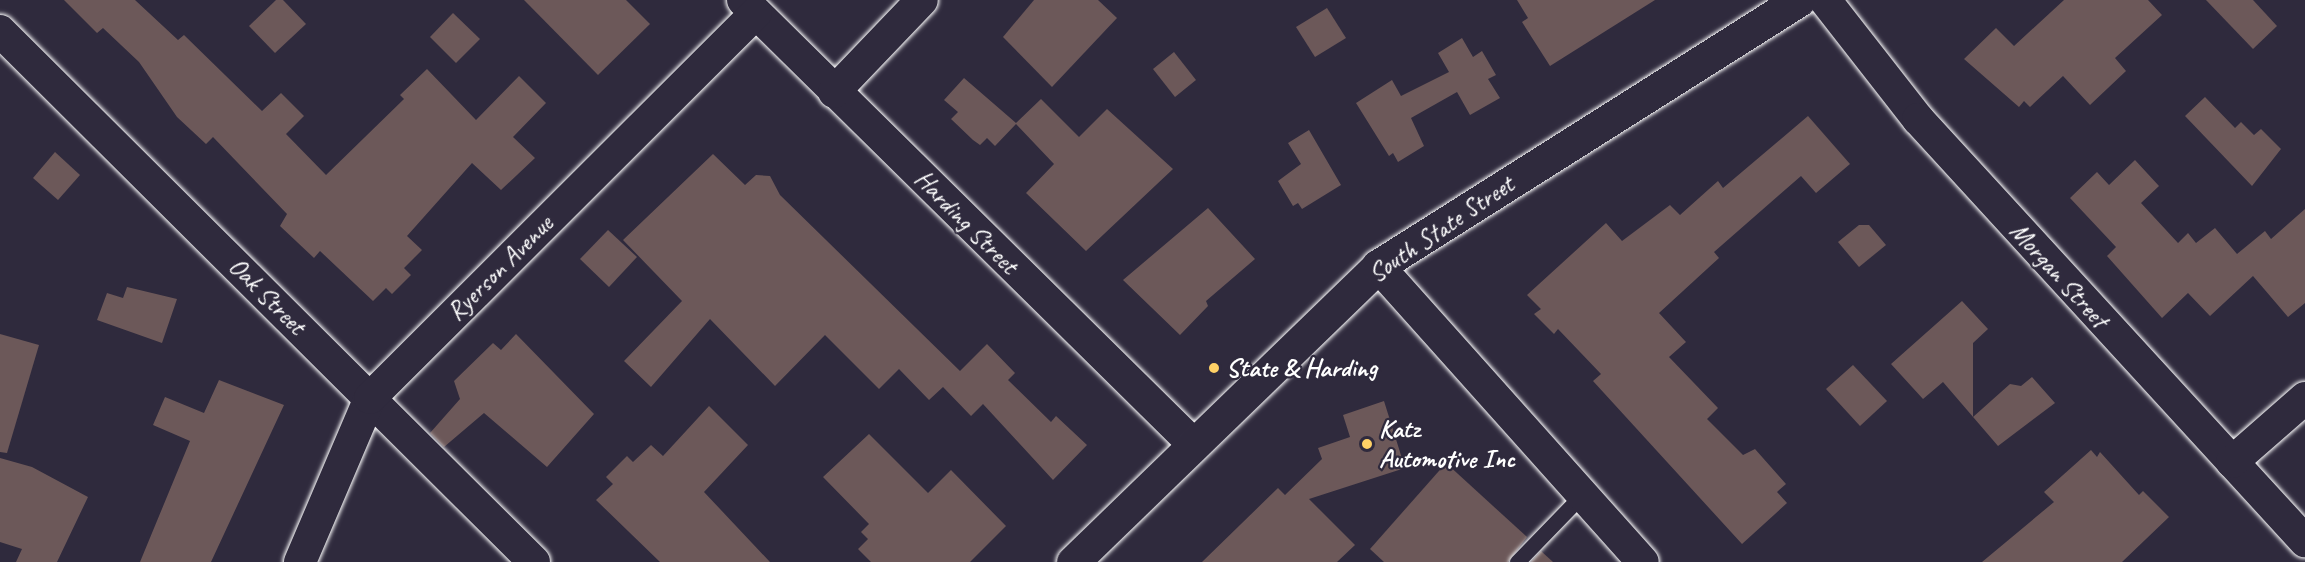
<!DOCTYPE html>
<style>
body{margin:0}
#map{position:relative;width:2305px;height:562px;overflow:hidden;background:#2f2a3d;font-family:Caveat,sans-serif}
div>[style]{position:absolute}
.building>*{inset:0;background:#6c5859}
.roads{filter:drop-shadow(0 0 2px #fff) drop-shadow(0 0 2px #fff)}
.service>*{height:15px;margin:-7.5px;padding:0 7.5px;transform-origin:7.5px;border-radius:7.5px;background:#2f2a3d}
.minor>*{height:32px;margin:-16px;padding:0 16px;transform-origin:16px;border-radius:16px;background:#2f2a3d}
.primary>*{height:33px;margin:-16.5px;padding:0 16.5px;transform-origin:16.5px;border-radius:16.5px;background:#2f2a3d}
.dots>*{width:16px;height:16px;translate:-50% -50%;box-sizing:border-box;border:3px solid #2f2a3d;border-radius:50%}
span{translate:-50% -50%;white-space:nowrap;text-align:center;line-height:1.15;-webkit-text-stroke:4.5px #2f2a3d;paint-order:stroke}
.street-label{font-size:26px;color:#fff}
.poi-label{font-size:26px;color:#fff;font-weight:700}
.left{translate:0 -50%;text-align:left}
</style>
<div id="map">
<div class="building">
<i style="clip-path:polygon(64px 0,135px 0,178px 40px,184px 35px,262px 111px,281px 93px,304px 116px,286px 134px,326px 175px,404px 99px,400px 95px,427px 69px,476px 120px,519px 76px,546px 103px,513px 137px,535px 158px,501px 190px,472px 163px,407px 236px,422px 250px,404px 268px,411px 275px,392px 294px,386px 288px,373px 301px,320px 251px,314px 258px,280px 226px,287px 214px,213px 137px,206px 144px,177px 117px,139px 62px,103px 28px,97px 33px)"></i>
<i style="clip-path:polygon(276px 0,283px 0,306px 24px,275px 53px,249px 26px)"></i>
<i style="clip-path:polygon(524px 0,626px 0,650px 24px,598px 75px)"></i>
<i style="clip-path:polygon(1034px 0,1098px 0,1117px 18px,1052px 87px,1003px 37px)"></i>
<i style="clip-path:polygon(1517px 0,1655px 0,1550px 66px,1522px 22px,1528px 18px)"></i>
<i style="clip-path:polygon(2064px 0,2148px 0,2162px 15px,2115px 58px,2126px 71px,2090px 105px,2063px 76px,2030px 107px,2024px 101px,2019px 107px,1964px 59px,1996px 28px,2014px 46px)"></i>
<i style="clip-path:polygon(2206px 0,2253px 0,2277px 26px,2253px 49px)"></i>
<i style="clip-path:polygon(1327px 8px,1346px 38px,1315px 57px,1296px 27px)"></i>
<i style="clip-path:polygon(453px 13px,480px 39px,456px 63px,430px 37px)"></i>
<i style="clip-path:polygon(1462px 38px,1473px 57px,1482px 51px,1496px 75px,1488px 79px,1500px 98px,1470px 115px,1457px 92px,1411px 118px,1424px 146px,1398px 162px,1393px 153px,1389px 156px,1356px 103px,1392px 80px,1401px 96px,1449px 72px,1438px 53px)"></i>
<i style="clip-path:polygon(1174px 52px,1196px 80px,1175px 97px,1153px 69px)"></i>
<i style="clip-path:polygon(964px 78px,1016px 123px,1041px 99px,1079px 137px,1107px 109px,1173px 169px,1086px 251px,1026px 193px,1054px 164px,1016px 124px,995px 146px,987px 138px,980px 145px,973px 140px,951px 119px,958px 112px,944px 100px)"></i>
<i style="clip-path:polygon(2205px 97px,2235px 128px,2241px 122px,2254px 135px,2261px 129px,2281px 149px,2252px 186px,2185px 116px)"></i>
<i style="clip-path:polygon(1808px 116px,1850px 164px,1816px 193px,1801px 176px,1714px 252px,1719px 258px,1659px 313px,1686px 342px,1669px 357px,1718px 408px,1707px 419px,1743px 455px,1755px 449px,1786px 484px,1777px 492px,1787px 503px,1742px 544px,1593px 381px,1601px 374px,1558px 329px,1554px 334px,1534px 314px,1541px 309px,1527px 295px,1606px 223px,1622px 241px,1670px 205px,1680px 215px,1718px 181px,1723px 188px)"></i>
<i style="clip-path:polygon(1309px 130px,1341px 185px,1302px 209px,1298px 203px,1293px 206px,1278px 181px,1301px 164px,1288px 143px)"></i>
<i style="clip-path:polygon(55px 152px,80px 175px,58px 200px,33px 178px)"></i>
<i style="clip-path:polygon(713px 154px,745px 185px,756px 175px,770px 176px,780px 195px,960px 371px,987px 344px,1015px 373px,1008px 380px,1051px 422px,1056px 416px,1087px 445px,1053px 480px,983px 404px,971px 416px,943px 387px,929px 400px,899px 369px,879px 389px,825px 335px,775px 386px,710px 319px,651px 387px,624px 361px,682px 301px,623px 240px)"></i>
<i style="clip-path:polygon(2135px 160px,2159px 186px,2141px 203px,2178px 243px,2188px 233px,2196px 243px,2215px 228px,2237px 254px,2265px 231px,2271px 239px,2305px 209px,2305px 303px,2288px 317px,2253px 276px,2210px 316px,2188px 293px,2162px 318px,2107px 256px,2116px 247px,2070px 198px,2097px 172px,2109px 185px)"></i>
<i style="clip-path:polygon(1208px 208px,1255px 259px,1206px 301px,1208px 306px,1180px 335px,1123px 280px)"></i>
<i style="clip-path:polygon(1859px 225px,1869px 225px,1886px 245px,1859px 267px,1838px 242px)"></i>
<i style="clip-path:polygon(608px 230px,637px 257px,609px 287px,580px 259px)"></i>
<i style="clip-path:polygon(127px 287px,177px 299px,162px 343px,97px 320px,107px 293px,123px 298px)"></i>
<i style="clip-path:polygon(1962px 301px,1988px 329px,1973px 343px,1973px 417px,2010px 384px,2021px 386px,2032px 377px,2055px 403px,1998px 446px,1943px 382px,1923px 399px,1891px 364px)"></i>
<i style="clip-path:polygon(0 334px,39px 345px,7px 453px,0 452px)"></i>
<i style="clip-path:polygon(516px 334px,594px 414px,547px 467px,484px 413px,444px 447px,430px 433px,460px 399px,454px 381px,493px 343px,501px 350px)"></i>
<i style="clip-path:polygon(1853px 365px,1887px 401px,1860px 426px,1826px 389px)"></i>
<i style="clip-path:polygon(219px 380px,284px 405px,211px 562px,140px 562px,190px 441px,153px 425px,165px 397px,204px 413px)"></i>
<i style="clip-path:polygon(1384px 401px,1405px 468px,1309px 499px,1355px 545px,1337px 562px,1202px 562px,1278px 488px,1285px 495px,1322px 459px,1318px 448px,1350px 437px,1343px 415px)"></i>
<i style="clip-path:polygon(709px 406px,748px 445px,704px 492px,770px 562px,660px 562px,596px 500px,613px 484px,606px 477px,627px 456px,633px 462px,651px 445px,663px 456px)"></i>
<i style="clip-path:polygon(869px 434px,928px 493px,951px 470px,1006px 526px,970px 562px,871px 562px,858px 549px,868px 539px,861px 532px,869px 524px,823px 477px)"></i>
<i style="clip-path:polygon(2091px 450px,2097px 457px,2100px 452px,2139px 495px,2143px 491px,2169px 517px,2122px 562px,1982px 562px,2054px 502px,2044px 492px)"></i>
<i style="clip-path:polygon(0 458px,32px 467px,88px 497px,57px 562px,16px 562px,22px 549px,0 542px)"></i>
<i style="clip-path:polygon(1446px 463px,1527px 537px,1508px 562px,1384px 562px,1370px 549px)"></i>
<i style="clip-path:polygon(1541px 551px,1553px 562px,1531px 562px)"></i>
</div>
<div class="roads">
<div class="service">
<i style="left:1517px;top:562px;width:95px;rotate:-45.9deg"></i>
</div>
<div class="minor">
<i style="left:743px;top:0;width:629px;rotate:44.61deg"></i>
<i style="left:1825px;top:0;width:151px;rotate:52deg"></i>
<i style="left:1918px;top:119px;width:573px;rotate:47.48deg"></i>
<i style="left:0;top:31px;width:753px;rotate:44.84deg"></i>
<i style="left:834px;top:92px;width:127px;rotate:-46.3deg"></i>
<i style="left:1378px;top:266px;width:397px;rotate:48.2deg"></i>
<i style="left:2232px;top:462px;width:97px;rotate:-41.2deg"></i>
<i style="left:300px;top:562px;width:178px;rotate:-66.9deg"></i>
<i style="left:370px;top:398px;width:545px;rotate:-44.93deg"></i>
</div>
<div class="primary">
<i style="left:1073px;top:562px;width:425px;rotate:-44.1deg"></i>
<i style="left:1378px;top:266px;width:498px;rotate:-32.3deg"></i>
</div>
</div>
<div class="dots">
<i style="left:1214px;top:368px;background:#ffd166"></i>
<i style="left:1367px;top:444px;background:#ffd166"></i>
</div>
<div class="street-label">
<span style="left:966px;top:222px;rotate:45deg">Harding Street</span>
<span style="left:1441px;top:229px;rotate:-34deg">South State Street</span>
<span style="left:500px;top:268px;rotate:-45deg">Ryerson Avenue</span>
<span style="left:2059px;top:275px;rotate:48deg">Morgan Street</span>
<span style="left:267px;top:296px;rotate:45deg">Oak Street</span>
</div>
<div class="poi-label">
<span class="left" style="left:1226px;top:368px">State &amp; Harding</span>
<span class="left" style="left:1379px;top:444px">Katz<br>Automotive Inc</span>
</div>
</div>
